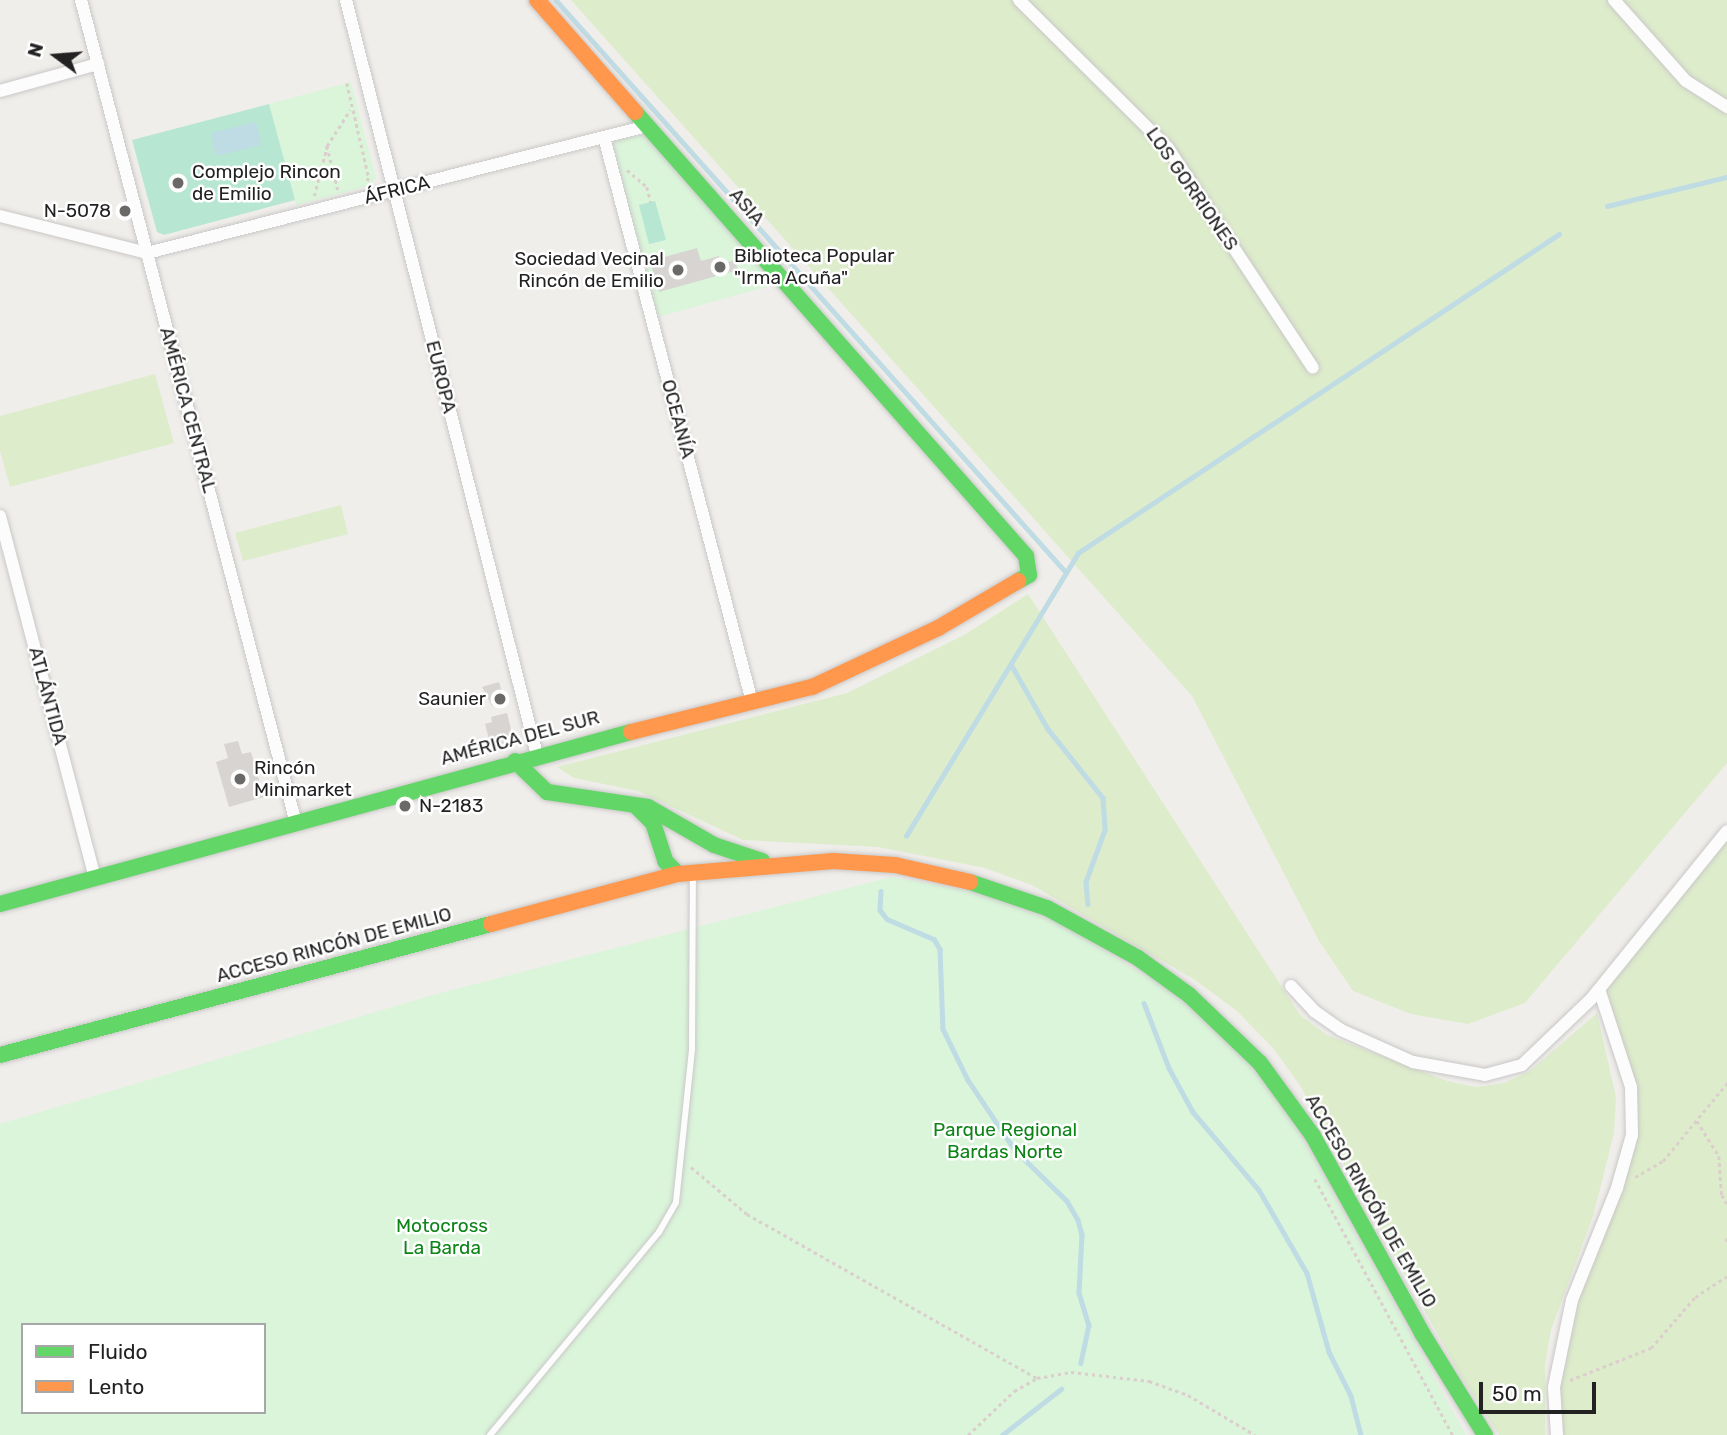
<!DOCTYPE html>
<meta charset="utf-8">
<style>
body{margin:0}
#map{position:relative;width:1727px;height:1435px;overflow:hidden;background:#f0eeeb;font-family:Rubik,sans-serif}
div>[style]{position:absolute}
.grass>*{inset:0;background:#ddeccb}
.park>*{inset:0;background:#daf5da}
.pitch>*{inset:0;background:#b7e6d2}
.water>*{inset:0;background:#bfdbe3}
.stream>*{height:4.5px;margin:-2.25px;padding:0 2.25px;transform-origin:2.25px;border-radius:2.25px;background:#bfdbe3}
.building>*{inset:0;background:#d7d4d2}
.path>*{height:2.5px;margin-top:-1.25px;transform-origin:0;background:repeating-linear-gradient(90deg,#dccecd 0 3.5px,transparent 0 7px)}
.roads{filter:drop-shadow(0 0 2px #c9c8c7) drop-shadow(0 0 2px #c9c8c7)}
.lane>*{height:6px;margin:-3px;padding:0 3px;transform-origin:3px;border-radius:3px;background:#fdfcfc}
.street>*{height:12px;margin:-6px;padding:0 6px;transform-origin:6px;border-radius:6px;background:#fdfcfc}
.fast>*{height:16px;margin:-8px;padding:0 8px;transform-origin:8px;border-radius:8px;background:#63d668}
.slow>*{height:16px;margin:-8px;padding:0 8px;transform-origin:8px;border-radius:8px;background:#ff974d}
.dots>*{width:19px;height:19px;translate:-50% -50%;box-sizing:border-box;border:4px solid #fff;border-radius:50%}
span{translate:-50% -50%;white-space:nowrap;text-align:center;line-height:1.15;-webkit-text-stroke:5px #fff;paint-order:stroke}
.poi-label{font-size:19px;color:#222}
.left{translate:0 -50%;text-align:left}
.right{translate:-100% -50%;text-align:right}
.street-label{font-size:19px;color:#222}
.park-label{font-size:19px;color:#0c8416}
.legend{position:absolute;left:21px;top:1323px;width:245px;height:91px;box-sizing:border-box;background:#fff;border:2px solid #a7a7a7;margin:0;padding:9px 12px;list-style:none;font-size:21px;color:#222}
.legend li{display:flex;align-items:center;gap:14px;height:35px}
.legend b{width:35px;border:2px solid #a7a7a7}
.north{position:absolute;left:21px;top:21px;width:70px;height:70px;-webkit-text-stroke:5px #fff;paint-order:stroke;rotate:286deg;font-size:19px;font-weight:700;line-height:28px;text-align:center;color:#222}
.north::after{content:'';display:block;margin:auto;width:24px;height:32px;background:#222;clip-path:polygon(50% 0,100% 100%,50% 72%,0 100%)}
.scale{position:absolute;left:1479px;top:1382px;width:117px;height:32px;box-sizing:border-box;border:4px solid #222;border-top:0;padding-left:9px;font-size:21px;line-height:24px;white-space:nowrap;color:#222;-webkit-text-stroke:5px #fff;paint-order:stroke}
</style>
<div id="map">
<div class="grass">
<i style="clip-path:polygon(571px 0,1727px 0,1727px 763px,1525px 1003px,1468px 1024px,1411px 1014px,1353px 991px,1319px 941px,1192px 696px)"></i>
<i style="clip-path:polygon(155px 374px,174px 443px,10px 487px,0 451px,0 416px)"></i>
<i style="clip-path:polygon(341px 505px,348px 534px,243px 561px,235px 533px)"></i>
<i style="clip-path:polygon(1028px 594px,1300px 1015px,1327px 1035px,1447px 1081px,1476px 1087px,1504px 1083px,1530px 1071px,1597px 1013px,1616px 1097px,1614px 1133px,1594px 1213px,1551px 1330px,1545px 1366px,1545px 1435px,1499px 1435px,1458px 1371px,1301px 1087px,1274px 1049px,1237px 1011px,1195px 980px,1032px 885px,985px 868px,878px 847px,743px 840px,638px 791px,574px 778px,557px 767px,847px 693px,966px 634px)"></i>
<i style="clip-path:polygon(1727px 831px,1727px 1435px,1557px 1435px,1560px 1351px,1632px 1135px,1631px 1087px,1599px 989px)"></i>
</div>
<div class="park">
<i style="clip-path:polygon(351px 82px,376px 178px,368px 186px,296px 205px,269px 104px)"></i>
<i style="clip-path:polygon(643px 134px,777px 284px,658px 317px,613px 145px,616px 140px)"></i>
<i style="clip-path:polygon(evenodd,891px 877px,971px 891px,1057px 922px,1172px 992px,1254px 1068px,1301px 1136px,1466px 1435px,0 1435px,0 1124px,436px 994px,891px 877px,23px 1325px,264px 1325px,264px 1412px,23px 1412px,23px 1325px)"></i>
</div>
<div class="pitch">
<i style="clip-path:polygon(269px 104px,295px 200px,164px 235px,157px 232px,132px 140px)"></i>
<i style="clip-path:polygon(655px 201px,666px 240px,649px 244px,639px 205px)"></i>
</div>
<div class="water">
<i style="clip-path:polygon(256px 122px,261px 145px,216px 156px,211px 133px)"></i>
</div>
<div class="stream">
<i style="left:556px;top:0;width:764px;rotate:48.29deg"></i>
<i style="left:1607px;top:206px;width:123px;rotate:-13.6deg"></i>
<i style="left:1012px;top:666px;width:73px;rotate:60.3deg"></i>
<i style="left:1048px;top:729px;width:88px;rotate:51.4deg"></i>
<i style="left:1103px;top:798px;width:32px;rotate:86deg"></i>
<i style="left:1105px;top:830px;width:55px;rotate:110.1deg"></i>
<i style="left:1086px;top:882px;width:22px;rotate:85deg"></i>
<i style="left:906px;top:836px;width:331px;rotate:-58.7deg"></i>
<i style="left:1078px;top:553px;width:577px;rotate:-33.55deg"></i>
<i style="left:881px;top:891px;width:19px;rotate:93deg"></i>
<i style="left:880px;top:910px;width:11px;rotate:52deg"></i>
<i style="left:887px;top:919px;width:51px;rotate:23.1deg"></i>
<i style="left:934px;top:939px;width:12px;rotate:59deg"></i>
<i style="left:940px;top:949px;width:80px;rotate:87.9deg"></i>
<i style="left:943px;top:1029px;width:57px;rotate:63.9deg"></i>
<i style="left:968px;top:1080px;width:84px;rotate:56.1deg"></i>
<i style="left:1015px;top:1150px;width:73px;rotate:44.4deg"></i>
<i style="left:1067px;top:1201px;width:22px;rotate:60deg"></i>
<i style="left:1078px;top:1220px;width:16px;rotate:75deg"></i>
<i style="left:1082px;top:1235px;width:58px;rotate:93deg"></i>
<i style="left:1079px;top:1293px;width:34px;rotate:73deg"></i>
<i style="left:1089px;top:1325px;width:39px;rotate:102deg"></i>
<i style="left:1144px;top:1003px;width:70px;rotate:69deg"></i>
<i style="left:1169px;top:1068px;width:50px;rotate:61.4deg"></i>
<i style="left:1193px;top:1112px;width:102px;rotate:49.8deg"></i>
<i style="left:1259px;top:1190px;width:96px;rotate:60deg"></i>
<i style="left:1307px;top:1273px;width:82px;rotate:74.4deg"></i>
<i style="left:1329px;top:1352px;width:49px;rotate:63.4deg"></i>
<i style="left:1351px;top:1396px;width:40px;rotate:75.6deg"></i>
<i style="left:1002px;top:1435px;width:75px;rotate:-37.9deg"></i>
</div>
<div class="building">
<i style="clip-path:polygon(697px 248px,701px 261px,719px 256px,721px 264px,735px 260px,738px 270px,659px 292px,650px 261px)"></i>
<i style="clip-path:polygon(499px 682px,505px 703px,492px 706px,482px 687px)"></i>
<i style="clip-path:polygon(507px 713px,514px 741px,491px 747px,485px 724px,492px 722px,491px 717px)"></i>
<i style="clip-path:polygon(238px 741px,242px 754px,251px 752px,264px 797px,229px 807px,216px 762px,228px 758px,224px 744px)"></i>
</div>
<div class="path">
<i style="left:347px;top:83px;width:98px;rotate:77deg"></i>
<i style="left:369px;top:178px;width:6px;rotate:121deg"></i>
<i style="left:327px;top:146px;width:45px;rotate:76deg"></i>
<i style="left:627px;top:170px;width:26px;rotate:40deg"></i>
<i style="left:647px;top:187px;width:16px;rotate:75deg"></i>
<i style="left:314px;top:196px;width:52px;rotate:-75.4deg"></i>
<i style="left:327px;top:146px;width:43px;rotate:-57.4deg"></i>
<i style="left:1697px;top:1121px;width:41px;rotate:57.8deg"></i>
<i style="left:1719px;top:1156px;width:39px;rotate:86deg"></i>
<i style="left:1722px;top:1195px;width:10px;rotate:61deg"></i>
<i style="left:691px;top:1167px;width:73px;rotate:40deg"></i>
<i style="left:747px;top:1214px;width:333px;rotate:29.5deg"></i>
<i style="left:1635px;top:1177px;width:32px;rotate:-30deg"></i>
<i style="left:1663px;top:1161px;width:101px;rotate:-50.6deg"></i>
<i style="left:1315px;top:1179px;width:291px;rotate:61.7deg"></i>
<i style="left:1727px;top:1238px;width:4px;rotate:90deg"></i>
<i style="left:1570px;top:1380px;width:87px;rotate:-21.6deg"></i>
<i style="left:1651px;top:1348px;width:67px;rotate:-49.2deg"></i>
<i style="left:1695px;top:1297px;width:38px;rotate:-33deg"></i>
<i style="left:968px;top:1435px;width:64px;rotate:-43.7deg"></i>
<i style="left:1014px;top:1391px;width:26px;rotate:-29deg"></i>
<i style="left:1037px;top:1378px;width:35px;rotate:-10deg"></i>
<i style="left:1071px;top:1372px;width:79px;rotate:6.6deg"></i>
<i style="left:1149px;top:1381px;width:41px;rotate:19.7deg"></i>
<i style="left:1188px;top:1395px;width:78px;rotate:30.8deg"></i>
</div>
<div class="roads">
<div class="lane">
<i style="left:490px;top:1435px;width:264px;rotate:-50.2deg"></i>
<i style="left:659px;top:1232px;width:34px;rotate:-60deg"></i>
<i style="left:676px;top:1202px;width:154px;rotate:-84deg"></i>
<i style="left:692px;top:1049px;width:175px;rotate:-89.7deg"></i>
</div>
<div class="street">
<i style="left:81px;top:0;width:847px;rotate:75.37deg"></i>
<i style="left:346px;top:0;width:779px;rotate:75.8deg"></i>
<i style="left:1019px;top:0;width:210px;rotate:44.8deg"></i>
<i style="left:1168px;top:148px;width:263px;rotate:56.6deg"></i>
<i style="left:1614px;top:0;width:108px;rotate:48.4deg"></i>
<i style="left:1686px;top:81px;width:49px;rotate:32.4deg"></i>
<i style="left:0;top:91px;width:102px;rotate:-15.4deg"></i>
<i style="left:604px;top:137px;width:584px;rotate:75.32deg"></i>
<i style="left:0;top:216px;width:152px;rotate:14.1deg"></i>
<i style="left:147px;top:253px;width:516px;rotate:-14.25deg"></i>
<i style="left:0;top:516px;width:373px;rotate:75.3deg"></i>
<i style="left:1291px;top:986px;width:34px;rotate:47deg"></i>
<i style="left:1314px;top:1011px;width:33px;rotate:35deg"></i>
<i style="left:1341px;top:1030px;width:79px;rotate:24deg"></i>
<i style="left:1413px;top:1062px;width:73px;rotate:10.2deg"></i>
<i style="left:1485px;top:1075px;width:38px;rotate:-15deg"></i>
<i style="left:1522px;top:1065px;width:95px;rotate:-43.7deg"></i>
<i style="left:1591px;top:999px;width:216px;rotate:-51deg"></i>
<i style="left:1557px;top:1435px;width:48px;rotate:-93.6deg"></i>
<i style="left:1554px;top:1387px;width:89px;rotate:-78.3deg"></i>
<i style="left:1572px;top:1300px;width:121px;rotate:-68.1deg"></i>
<i style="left:1617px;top:1188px;width:55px;rotate:-74.2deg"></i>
<i style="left:1632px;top:1135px;width:48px;rotate:-91.2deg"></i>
<i style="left:1631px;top:1087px;width:103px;rotate:-108.1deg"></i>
</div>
<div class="fast">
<i style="left:635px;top:112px;width:592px;rotate:48.63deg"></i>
<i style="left:1026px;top:556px;width:19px;rotate:81deg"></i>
<i style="left:1029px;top:575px;width:13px;rotate:151deg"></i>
<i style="left:515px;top:761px;width:45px;rotate:44.1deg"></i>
<i style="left:547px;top:792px;width:102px;rotate:8.4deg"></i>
<i style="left:648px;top:807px;width:76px;rotate:29.9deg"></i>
<i style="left:714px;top:845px;width:51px;rotate:18.4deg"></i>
<i style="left:636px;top:806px;width:24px;rotate:45deg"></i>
<i style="left:653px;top:823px;width:40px;rotate:72deg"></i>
<i style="left:665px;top:861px;width:18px;rotate:45deg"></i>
<i style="left:970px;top:882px;width:81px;rotate:18.7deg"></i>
<i style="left:1047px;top:908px;width:104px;rotate:28.8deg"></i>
<i style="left:1138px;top:958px;width:63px;rotate:36deg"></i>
<i style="left:1189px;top:995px;width:98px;rotate:43.8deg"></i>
<i style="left:1260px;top:1063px;width:90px;rotate:54deg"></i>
<i style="left:1313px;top:1136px;width:225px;rotate:61deg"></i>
<i style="left:1422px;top:1333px;width:120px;rotate:58.3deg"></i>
<i style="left:0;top:904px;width:654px;rotate:-15.25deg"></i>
<i style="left:0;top:1055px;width:508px;rotate:-14.94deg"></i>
</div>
<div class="slow">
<i style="left:537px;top:0;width:149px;rotate:48.8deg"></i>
<i style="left:631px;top:732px;width:187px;rotate:-14deg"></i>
<i style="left:812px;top:687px;width:139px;rotate:-25.1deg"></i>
<i style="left:938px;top:628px;width:93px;rotate:-30.4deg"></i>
<i style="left:491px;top:924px;width:194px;rotate:-15deg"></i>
<i style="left:678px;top:874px;width:156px;rotate:-4.8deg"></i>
<i style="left:833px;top:861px;width:62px;rotate:3.7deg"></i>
<i style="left:895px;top:865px;width:77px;rotate:12.8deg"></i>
</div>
</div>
<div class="dots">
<i style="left:178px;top:183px;background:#6a6968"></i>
<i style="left:125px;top:211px;background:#6a6968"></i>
<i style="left:720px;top:267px;background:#6a6968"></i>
<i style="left:678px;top:270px;background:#6a6968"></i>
<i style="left:500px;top:699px;background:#6a6968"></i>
<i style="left:240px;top:779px;background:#6a6968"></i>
<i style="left:405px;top:806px;background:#6a6968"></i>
</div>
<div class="poi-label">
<span class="left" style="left:192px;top:183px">Complejo Rincon<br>de Emilio</span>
<span class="right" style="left:111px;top:211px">N-5078</span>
<span class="left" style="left:734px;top:267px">Biblioteca Popular<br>"Irma Acuña"</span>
<span class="right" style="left:664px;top:270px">Sociedad Vecinal<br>Rincón de Emilio</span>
<span class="right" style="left:486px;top:699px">Saunier</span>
<span class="left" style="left:254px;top:779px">Rincón<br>Minimarket</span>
<span class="left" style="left:419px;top:806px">N-2183</span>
</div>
<div class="street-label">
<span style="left:1192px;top:189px;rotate:55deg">LOS GORRIONES</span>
<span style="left:397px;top:190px;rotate:-14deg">ÁFRICA</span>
<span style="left:747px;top:207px;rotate:49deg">ASIA</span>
<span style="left:441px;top:377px;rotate:76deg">EUROPA</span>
<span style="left:188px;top:410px;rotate:75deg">AMÉRICA CENTRAL</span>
<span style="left:678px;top:419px;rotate:75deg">OCEANÍA</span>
<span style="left:48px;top:696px;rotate:75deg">ATLÁNTIDA</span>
<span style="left:520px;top:738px;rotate:-15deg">AMÉRICA DEL SUR</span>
<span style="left:334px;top:945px;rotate:-15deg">ACCESO RINCÓN DE EMILIO</span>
<span style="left:1371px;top:1201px;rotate:60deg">ACCESO RINCÓN DE EMILIO</span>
</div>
<div class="park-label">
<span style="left:1005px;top:1141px">Parque Regional<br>Bardas Norte</span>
<span style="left:442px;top:1237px">Motocross<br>La Barda</span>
</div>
<ul class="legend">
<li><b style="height:9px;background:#63d668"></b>Fluido</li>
<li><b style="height:9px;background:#ff974d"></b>Lento</li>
</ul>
<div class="north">N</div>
<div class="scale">50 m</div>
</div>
